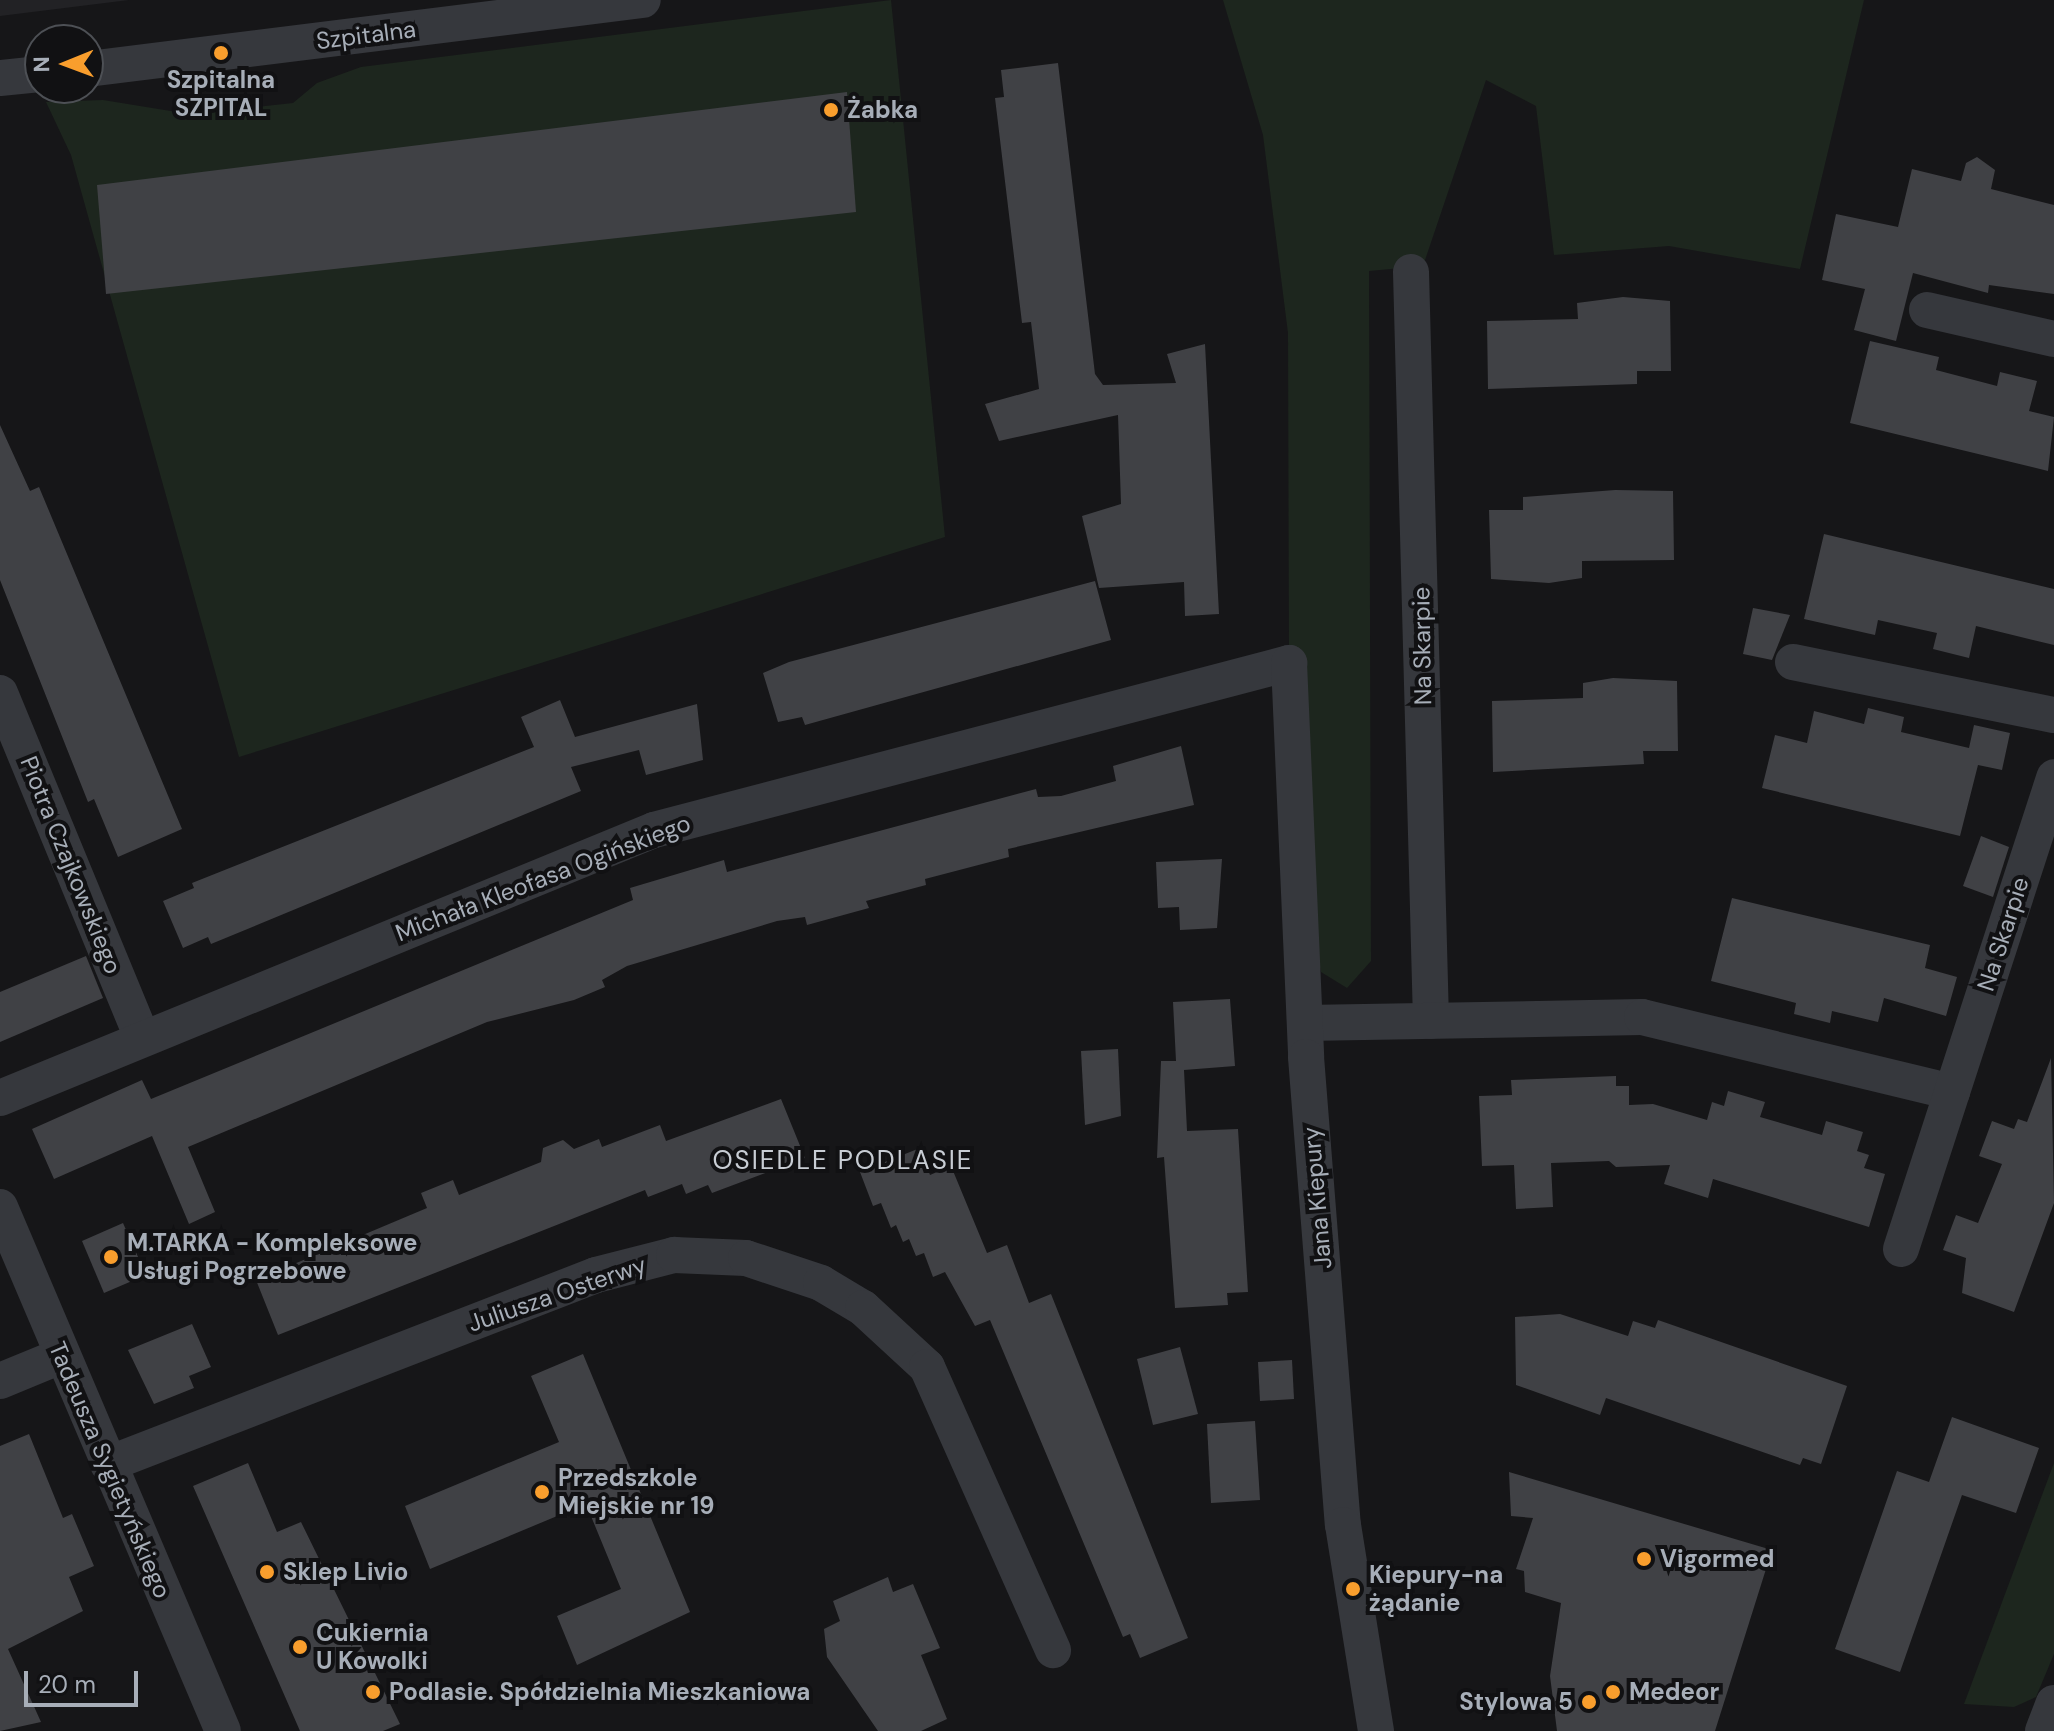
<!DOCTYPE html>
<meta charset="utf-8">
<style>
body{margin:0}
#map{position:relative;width:2054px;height:1731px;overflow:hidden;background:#161618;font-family:"DM Sans",sans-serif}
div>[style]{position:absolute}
.built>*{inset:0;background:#222225}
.green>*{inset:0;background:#1d261e}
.building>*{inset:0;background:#404145}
.minor>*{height:36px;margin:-18px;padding:0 18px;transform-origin:18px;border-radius:18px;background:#36383d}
.dots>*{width:22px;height:22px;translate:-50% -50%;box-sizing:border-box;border:4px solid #111113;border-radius:50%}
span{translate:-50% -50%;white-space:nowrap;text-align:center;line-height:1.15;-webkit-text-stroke:8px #111113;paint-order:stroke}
.street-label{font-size:24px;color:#a7aeb8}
.poi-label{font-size:24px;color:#a7aeb8;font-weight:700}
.left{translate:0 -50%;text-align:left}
.right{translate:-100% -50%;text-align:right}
.neighbourhood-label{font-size:26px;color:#c8cdd4;letter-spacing:2px}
.north{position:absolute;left:24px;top:24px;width:80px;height:80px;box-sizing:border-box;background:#111113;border:2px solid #4d5055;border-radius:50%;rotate:269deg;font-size:22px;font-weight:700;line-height:32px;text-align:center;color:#a7aeb8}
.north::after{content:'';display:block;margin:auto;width:28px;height:36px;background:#f99e2d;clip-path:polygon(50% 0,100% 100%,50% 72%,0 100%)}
.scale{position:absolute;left:24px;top:1671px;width:114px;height:36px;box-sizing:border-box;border:4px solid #a7aeb8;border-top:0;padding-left:10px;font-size:24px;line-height:28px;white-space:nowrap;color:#a7aeb8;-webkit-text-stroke:6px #111113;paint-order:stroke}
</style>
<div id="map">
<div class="built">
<i style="clip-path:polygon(0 0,129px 0,0 16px)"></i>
</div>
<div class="green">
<i style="clip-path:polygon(891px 0,945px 537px,239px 757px,71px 155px,46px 102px,103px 100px,189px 114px,293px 103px,317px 83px,361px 67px)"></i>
<i style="clip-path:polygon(1223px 0,1864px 0,1800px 269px,1669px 246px,1554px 255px,1536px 106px,1486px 80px,1423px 266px,1369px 271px,1371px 961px,1347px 988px,1321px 972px,1311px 924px,1289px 663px,1288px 333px,1263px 135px)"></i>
<i style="clip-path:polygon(2054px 1463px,2054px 1654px,2036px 1697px,2014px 1707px,1964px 1704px)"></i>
</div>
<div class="building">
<i style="clip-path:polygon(1058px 63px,1095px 374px,1103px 385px,1176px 383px,1167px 354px,1205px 344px,1219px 614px,1185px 616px,1184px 582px,1099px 588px,1082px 516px,1121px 504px,1118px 415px,999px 441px,985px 404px,1039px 389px,1031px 322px,1022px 323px,995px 98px,1004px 97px,1001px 70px)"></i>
<i style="clip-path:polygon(847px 92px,856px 212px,106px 294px,97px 185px)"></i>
<i style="clip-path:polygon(1977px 157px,1995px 170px,1991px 189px,2054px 205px,2054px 294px,1989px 285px,1988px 293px,1913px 273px,1896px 341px,1854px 330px,1865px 289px,1822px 280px,1836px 214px,1898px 227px,1912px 169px,1961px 181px,1966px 163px)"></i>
<i style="clip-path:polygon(1623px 297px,1670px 301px,1671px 371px,1637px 371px,1637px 384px,1488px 389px,1487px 321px,1578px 319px,1577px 303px)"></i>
<i style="clip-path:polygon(1870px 341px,1939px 357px,1936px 370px,1997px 386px,2000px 372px,2037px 381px,2029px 411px,2054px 417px,2048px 471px,1850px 423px)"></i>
<i style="clip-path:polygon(0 425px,30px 491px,39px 487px,182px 829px,118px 857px,94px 799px,88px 802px,0 580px)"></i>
<i style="clip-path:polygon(1615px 490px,1673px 491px,1674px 560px,1582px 561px,1582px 578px,1549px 583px,1491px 579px,1489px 510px,1523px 510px,1523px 497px)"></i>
<i style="clip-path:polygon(1824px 534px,2054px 589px,2054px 645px,1976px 626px,1969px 658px,1933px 649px,1937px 633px,1878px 620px,1875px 635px,1804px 619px)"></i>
<i style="clip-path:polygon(1095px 581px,1111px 640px,805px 725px,802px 717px,778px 722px,763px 673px,789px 662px)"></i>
<i style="clip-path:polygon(1753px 608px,1790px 615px,1772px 660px,1743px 654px)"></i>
<i style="clip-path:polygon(1613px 678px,1677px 681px,1678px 751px,1643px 751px,1644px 764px,1493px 772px,1492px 701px,1583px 698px,1583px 683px)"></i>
<i style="clip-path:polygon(560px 700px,575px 737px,697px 704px,703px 760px,646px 775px,639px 750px,571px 767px,581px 791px,211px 944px,208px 937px,183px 948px,163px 901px,194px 888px,192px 883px,534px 747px,521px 717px)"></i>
<i style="clip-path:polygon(1868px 708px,1904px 717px,1901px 732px,1969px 748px,1974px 725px,2010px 733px,2002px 770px,1978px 765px,1960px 836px,1762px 788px,1775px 735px,1807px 743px,1814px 711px,1864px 724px)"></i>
<i style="clip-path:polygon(1181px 746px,1194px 805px,1008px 849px,1009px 857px,925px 879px,926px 885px,866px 901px,869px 908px,807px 925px,805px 917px,777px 921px,627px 966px,602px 980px,605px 987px,574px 1000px,487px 1022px,188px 1147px,215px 1212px,189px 1224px,152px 1136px,54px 1179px,32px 1129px,142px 1080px,151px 1099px,633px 900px,630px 888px,724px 860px,727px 872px,1036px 789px,1038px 797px,1061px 796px,1116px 781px,1113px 766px)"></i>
<i style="clip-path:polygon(1981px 836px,2009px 847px,1993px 897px,1963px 886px)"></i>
<i style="clip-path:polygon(1222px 859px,1217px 928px,1180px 930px,1179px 907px,1158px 908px,1156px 862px)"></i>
<i style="clip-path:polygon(1732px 898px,1930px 945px,1925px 968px,1957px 977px,1946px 1016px,1884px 998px,1878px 1022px,1832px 1011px,1830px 1023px,1794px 1014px,1796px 1003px,1711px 981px)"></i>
<i style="clip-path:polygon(86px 956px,103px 998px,0 1042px,0 992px)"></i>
<i style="clip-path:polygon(1230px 999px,1235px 1066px,1184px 1070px,1187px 1131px,1238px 1129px,1248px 1292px,1227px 1293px,1228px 1305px,1175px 1308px,1164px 1157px,1157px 1158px,1161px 1061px,1176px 1061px,1173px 1002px)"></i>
<i style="clip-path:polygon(1118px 1049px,1121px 1116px,1085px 1125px,1081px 1051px)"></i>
<i style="clip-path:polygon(2051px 1058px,2054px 1203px,2014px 1312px,1962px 1293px,1966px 1258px,1943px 1250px,1956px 1215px,1978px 1223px,2002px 1164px,1979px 1156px,1992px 1121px,2014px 1129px,2018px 1119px,2027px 1122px)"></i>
<i style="clip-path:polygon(1616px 1076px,1616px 1086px,1629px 1086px,1629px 1105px,1653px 1104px,1707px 1120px,1712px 1102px,1724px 1106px,1728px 1091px,1765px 1102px,1760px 1117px,1822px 1135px,1826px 1121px,1863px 1132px,1857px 1151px,1869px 1155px,1864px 1168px,1885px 1174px,1869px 1227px,1713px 1179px,1708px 1198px,1664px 1184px,1670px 1165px,1616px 1167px,1609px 1161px,1551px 1163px,1553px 1207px,1516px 1209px,1514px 1165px,1482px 1166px,1479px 1096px,1512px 1095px,1511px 1080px)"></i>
<i style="clip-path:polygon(781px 1099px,805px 1158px,712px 1193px,708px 1185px,686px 1194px,682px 1184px,648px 1197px,645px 1190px,278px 1335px,256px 1280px,427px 1208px,421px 1193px,453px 1180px,459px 1195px,541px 1162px,543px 1148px,563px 1140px,574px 1149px,599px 1139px,602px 1147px,660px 1125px,666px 1141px)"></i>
<i style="clip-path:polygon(920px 1148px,930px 1175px,951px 1166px,987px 1253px,1007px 1245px,1029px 1303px,1051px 1294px,1188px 1638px,1140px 1658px,1130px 1634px,1123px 1637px,990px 1320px,975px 1326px,945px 1272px,933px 1277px,924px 1253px,916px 1256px,909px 1239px,903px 1242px,896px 1225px,891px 1228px,881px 1203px,873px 1206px,860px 1172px)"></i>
<i style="clip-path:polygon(123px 1223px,146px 1275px,104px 1293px,82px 1241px)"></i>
<i style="clip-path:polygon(1560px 1314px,1628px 1336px,1633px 1321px,1655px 1328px,1658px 1320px,1847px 1386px,1821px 1464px,1803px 1458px,1800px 1465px,1606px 1398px,1600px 1415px,1516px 1385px,1515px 1317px)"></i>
<i style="clip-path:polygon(192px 1324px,211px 1367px,189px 1376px,194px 1388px,154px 1404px,128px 1350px)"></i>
<i style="clip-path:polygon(1180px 1347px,1198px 1414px,1153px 1425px,1137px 1359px)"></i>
<i style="clip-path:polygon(583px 1354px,690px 1612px,577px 1665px,557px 1616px,621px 1589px,586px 1504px,430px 1569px,405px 1506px,559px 1442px,531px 1376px)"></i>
<i style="clip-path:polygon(1292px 1360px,1294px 1399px,1260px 1401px,1258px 1362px)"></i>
<i style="clip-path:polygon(1952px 1417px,2039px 1448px,2016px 1513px,1962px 1495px,1900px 1672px,1835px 1649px,1897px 1471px,1929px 1482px)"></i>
<i style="clip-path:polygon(1255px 1421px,1260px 1500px,1211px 1503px,1207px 1424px)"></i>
<i style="clip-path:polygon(29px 1434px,63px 1518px,72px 1514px,94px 1566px,69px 1577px,83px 1611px,8px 1649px,41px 1722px,0 1731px,0 1446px)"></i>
<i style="clip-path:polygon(248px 1463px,277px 1532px,301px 1522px,400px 1724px,383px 1731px,300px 1731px,193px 1486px)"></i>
<i style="clip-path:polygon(1509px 1472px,1772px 1550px,1715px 1731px,1557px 1731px,1550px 1676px,1561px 1603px,1525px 1592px,1524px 1571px,1516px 1569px,1533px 1518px,1511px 1516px)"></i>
<i style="clip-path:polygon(888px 1577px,893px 1592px,913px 1584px,940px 1648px,921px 1655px,947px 1719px,921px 1731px,878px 1731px,827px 1657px,824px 1629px,840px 1621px,833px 1601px)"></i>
</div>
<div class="minor">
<i style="left:88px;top:69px;width:559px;rotate:-7.09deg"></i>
<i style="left:0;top:78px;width:40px;rotate:-5.7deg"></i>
<i style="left:1411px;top:272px;width:749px;rotate:88.47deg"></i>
<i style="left:1927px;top:310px;width:130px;rotate:12.9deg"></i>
<i style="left:1793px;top:662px;width:266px;rotate:11.5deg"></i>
<i style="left:0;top:693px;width:372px;rotate:67.6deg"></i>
<i style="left:1305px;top:1023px;width:337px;rotate:-1deg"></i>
<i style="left:1642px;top:1017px;width:319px;rotate:13.6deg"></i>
<i style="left:0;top:1098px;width:707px;rotate:-22.28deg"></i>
<i style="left:654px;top:830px;width:657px;rotate:-14.73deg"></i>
<i style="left:1289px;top:663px;width:394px;rotate:87.5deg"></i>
<i style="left:1306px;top:1057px;width:469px;rotate:85.5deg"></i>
<i style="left:1343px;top:1525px;width:209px;rotate:80.9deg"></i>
<i style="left:0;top:1207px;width:569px;rotate:66.95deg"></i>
<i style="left:1901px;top:1249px;width:496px;rotate:-72deg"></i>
<i style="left:0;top:1381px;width:66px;rotate:-22.3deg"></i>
<i style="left:108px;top:1464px;width:523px;rotate:-21.17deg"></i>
<i style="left:596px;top:1275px;width:81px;rotate:-14.4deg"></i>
<i style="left:674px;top:1255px;width:72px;rotate:2.4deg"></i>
<i style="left:746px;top:1258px;width:79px;rotate:18.4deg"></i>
<i style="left:821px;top:1283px;width:49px;rotate:30.8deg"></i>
<i style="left:863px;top:1308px;width:87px;rotate:42.7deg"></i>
<i style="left:927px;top:1367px;width:310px;rotate:66deg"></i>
<i style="left:2043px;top:1731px;width:30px;rotate:-69deg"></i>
</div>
<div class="dots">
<i style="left:221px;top:53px;background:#f99e2d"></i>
<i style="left:831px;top:110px;background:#f99e2d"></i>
<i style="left:111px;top:1257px;background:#f99e2d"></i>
<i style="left:542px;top:1492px;background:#f99e2d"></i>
<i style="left:1644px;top:1559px;background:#f99e2d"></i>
<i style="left:267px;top:1572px;background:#f99e2d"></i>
<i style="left:1353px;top:1589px;background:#f99e2d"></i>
<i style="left:300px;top:1647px;background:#f99e2d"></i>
<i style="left:373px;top:1692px;background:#f99e2d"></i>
<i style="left:1613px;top:1692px;background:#f99e2d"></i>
<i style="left:1589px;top:1702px;background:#f99e2d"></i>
</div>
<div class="street-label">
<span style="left:366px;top:35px;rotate:-7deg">Szpitalna</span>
<span style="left:1422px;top:646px;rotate:-91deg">Na Skarpie</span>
<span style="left:71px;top:865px;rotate:68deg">Piotra Czajkowskiego</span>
<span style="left:543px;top:878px;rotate:-21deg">Michała Kleofasa Ogińskiego</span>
<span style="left:2003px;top:934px;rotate:-72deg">Na Skarpie</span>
<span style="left:1317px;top:1198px;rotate:-95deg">Jana Kiepury</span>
<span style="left:557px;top:1294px;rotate:-19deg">Juliusza Osterwy</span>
<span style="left:110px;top:1470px;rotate:67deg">Tadeusza Sygietyńskiego</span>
</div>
<div class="poi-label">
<span style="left:221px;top:94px">Szpitalna<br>SZPITAL</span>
<span class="left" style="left:847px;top:110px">Żabka</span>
<span class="left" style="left:127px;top:1257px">M.TARKA - Kompleksowe<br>Usługi Pogrzebowe</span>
<span class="left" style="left:558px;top:1492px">Przedszkole<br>Miejskie nr 19</span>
<span class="left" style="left:1660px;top:1559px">Vigormed</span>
<span class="left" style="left:283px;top:1572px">Sklep Livio</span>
<span class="left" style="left:1369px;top:1589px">Kiepury-na<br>żądanie</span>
<span class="left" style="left:316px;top:1647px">Cukiernia<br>U Kowolki</span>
<span class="left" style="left:389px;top:1692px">Podlasie. Spółdzielnia Mieszkaniowa</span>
<span class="left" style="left:1629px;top:1692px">Medeor</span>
<span class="right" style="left:1573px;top:1702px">Stylowa 5</span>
</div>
<div class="neighbourhood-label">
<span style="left:843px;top:1161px">OSIEDLE PODLASIE</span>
</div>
<div class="north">N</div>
<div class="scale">20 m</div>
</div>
